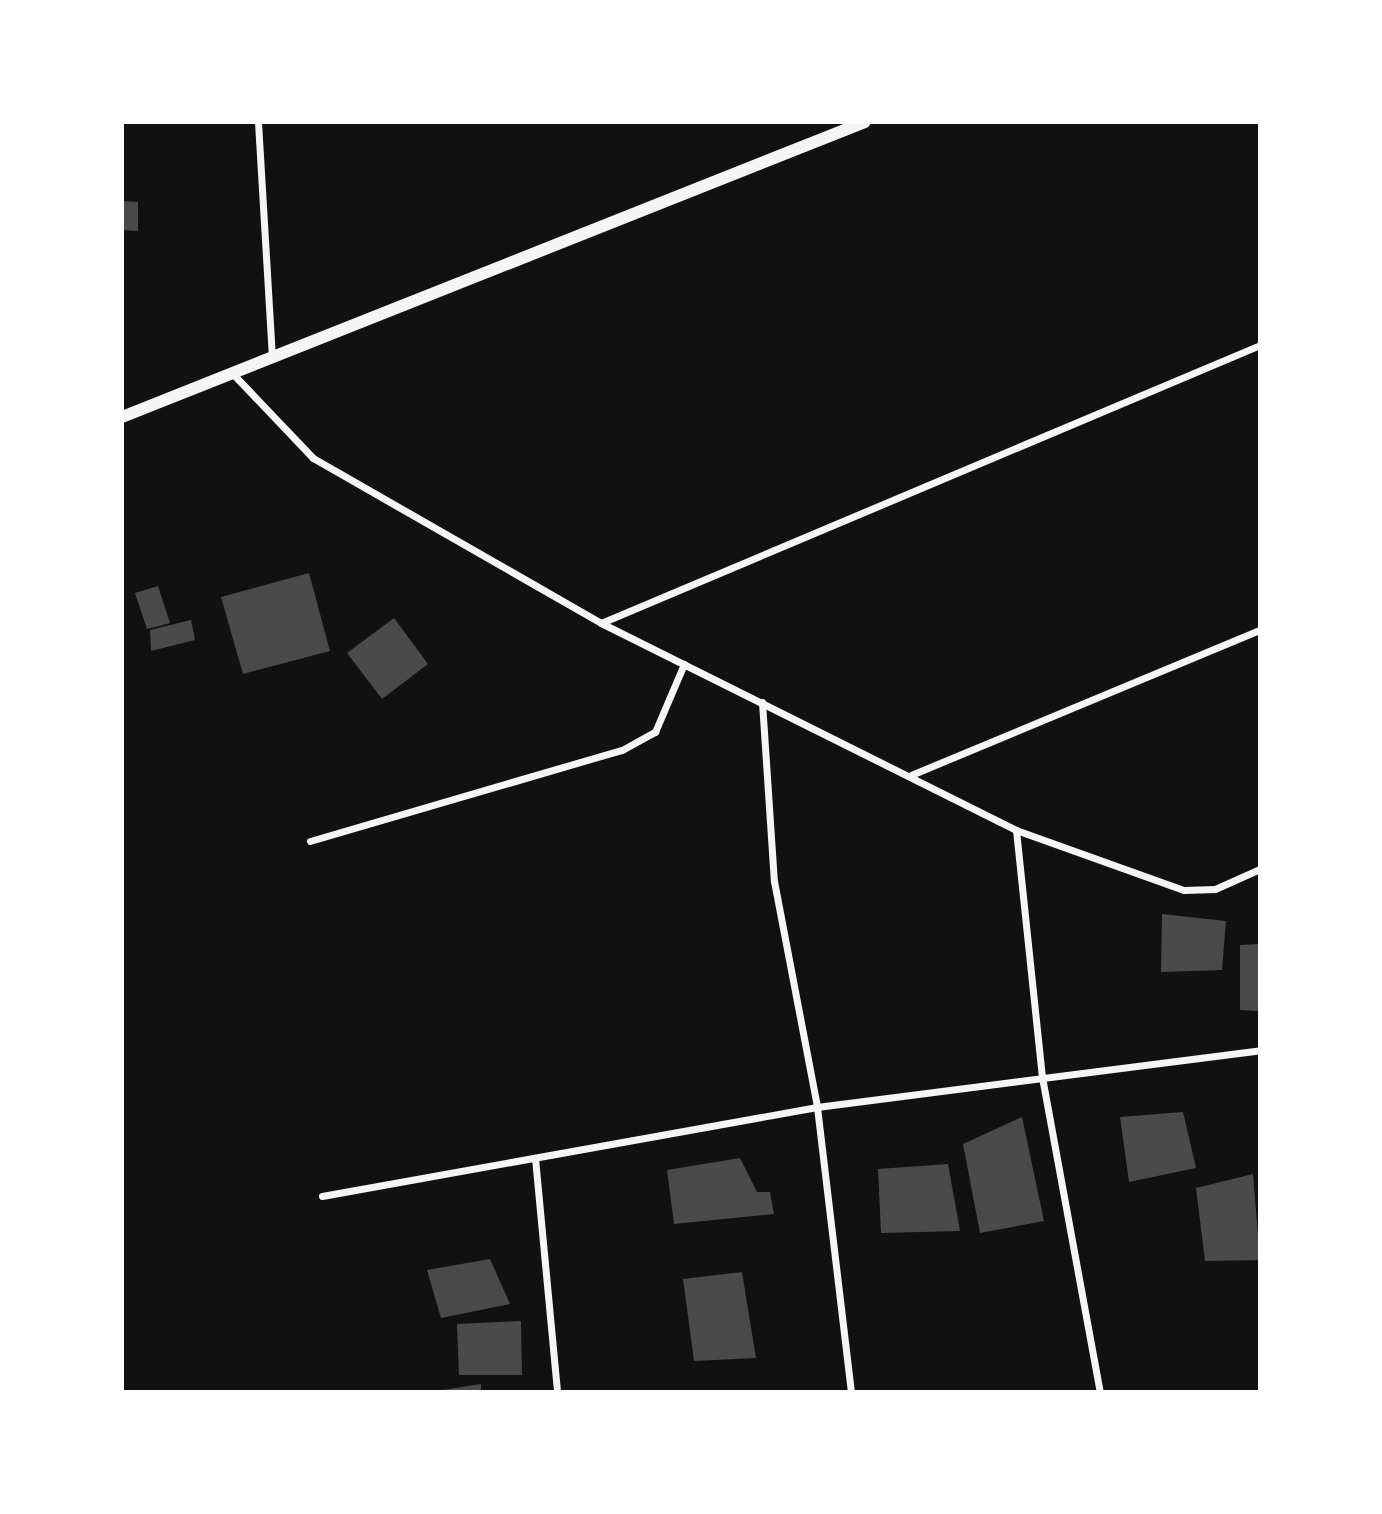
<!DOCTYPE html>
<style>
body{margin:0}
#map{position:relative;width:1382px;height:1514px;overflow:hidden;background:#111;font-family:"DM Sans",sans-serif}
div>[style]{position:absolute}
.building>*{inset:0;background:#4a4a4a}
.minor>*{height:7px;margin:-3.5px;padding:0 3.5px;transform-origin:3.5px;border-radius:3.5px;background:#f5f5f5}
.tertiary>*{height:12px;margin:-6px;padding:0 6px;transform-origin:6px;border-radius:6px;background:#f5f5f5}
span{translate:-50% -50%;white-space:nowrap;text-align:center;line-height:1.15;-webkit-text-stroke:5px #fff;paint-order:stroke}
.frame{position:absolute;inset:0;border:124px solid #fff;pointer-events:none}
</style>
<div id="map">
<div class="building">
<i style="clip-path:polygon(122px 201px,138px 202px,138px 231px,122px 230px)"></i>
<i style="clip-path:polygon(309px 573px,330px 651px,243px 674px,221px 597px)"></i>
<i style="clip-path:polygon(158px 586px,170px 623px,147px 629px,135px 593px)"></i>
<i style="clip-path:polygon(394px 618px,428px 664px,382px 699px,347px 653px)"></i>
<i style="clip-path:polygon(191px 620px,195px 640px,151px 651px,150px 630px)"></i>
<i style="clip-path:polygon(1162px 914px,1226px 921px,1222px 970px,1161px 972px)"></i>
<i style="clip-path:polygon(1260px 944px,1260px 1011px,1240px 1010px,1240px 945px)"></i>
<i style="clip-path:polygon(1183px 1112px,1196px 1168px,1129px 1182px,1120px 1117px)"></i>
<i style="clip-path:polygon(1022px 1117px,1044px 1221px,980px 1233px,963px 1144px)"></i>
<i style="clip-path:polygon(740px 1158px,757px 1192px,770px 1192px,774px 1214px,674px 1224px,667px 1170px)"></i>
<i style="clip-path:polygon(948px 1164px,960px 1231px,881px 1233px,878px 1169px)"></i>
<i style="clip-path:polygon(1253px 1174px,1260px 1260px,1205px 1261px,1196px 1188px)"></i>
<i style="clip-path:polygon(490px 1259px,510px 1304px,441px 1318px,427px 1270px)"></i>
<i style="clip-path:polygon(742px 1272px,756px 1358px,694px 1361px,683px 1279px)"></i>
<i style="clip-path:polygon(521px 1321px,522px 1375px,459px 1375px,457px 1324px)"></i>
<i style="clip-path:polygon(481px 1384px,481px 1392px,442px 1392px,442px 1390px)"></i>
</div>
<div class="minor">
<i style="left:258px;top:122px;width:236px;rotate:86.6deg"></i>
<i style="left:233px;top:374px;width:116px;rotate:46.4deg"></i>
<i style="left:313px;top:458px;width:332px;rotate:29.8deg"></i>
<i style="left:601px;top:623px;width:464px;rotate:26.5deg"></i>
<i style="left:1016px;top:830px;width:178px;rotate:19.7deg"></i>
<i style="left:1184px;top:890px;width:31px;rotate:-2deg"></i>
<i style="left:1215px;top:889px;width:49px;rotate:-24deg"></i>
<i style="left:601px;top:623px;width:715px;rotate:-22.87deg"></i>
<i style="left:762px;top:702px;width:179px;rotate:86.2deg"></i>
<i style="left:774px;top:881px;width:230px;rotate:79.2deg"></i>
<i style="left:817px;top:1107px;width:287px;rotate:83.2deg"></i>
<i style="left:911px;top:775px;width:378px;rotate:-22.6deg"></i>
<i style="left:1016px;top:830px;width:248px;rotate:84deg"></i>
<i style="left:1042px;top:1077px;width:320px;rotate:79.6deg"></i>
<i style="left:310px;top:841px;width:325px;rotate:-16.3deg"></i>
<i style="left:622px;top:750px;width:38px;rotate:-29deg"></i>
<i style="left:655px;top:732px;width:74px;rotate:-66.9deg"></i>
<i style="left:535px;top:1158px;width:235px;rotate:84.6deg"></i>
<i style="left:322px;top:1196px;width:503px;rotate:-10.19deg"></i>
<i style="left:817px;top:1107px;width:447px;rotate:-7.3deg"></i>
</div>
<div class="tertiary">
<i style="left:122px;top:417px;width:799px;rotate:-21.66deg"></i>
</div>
<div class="frame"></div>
</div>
